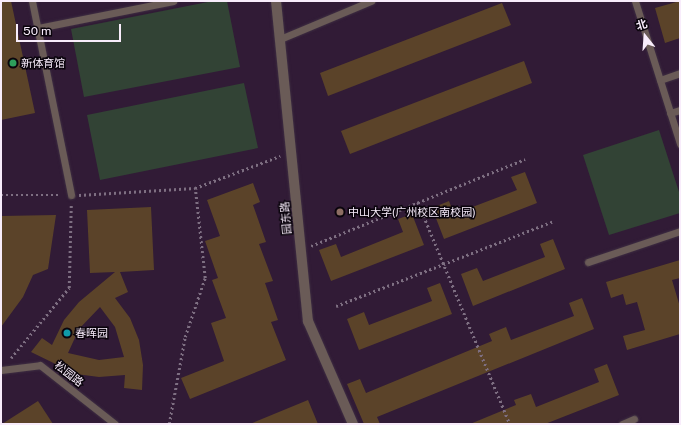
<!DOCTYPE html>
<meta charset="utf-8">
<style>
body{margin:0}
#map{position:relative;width:681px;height:425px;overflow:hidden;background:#251429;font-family:"Public Sans","Noto Sans SC",sans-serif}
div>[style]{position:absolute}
.built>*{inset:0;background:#311b36}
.green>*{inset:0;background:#324335}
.building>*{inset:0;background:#5b4329}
.path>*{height:2.5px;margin-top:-1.25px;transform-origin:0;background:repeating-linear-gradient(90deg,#7e6f82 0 2px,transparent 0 5px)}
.roads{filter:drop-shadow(0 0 1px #3e2e42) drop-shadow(0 0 1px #3e2e42)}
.lane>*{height:7px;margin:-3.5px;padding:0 3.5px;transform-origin:3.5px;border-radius:3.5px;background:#6a5b57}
.street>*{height:10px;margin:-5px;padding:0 5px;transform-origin:5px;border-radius:5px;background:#6a5b57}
.dots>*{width:11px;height:11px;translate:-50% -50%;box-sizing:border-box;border:2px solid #0a040c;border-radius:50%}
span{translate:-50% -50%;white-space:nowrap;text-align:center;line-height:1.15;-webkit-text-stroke:3px #0a040c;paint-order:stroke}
.poi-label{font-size:11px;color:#f8ecfb}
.left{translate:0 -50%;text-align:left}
.street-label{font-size:11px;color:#f8ecfb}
.frame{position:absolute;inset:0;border:2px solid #f8ecfb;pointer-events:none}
.north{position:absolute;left:625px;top:16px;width:40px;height:40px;-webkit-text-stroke:3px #0a040c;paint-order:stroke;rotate:343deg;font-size:11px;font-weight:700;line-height:16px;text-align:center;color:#f8ecfb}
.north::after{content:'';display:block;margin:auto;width:14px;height:18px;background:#f8ecfb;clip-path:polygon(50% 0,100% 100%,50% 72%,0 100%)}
.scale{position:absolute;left:16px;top:24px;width:105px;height:18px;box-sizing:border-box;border:2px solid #f8ecfb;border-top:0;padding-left:5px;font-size:12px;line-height:14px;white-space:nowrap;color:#f8ecfb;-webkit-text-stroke:3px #0a040c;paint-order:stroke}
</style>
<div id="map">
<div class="built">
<i style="clip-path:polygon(1px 1px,680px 1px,680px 424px,1px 424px)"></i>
</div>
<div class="green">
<i style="clip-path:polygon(213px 1px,227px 1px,240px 67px,84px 97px,71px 29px)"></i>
<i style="clip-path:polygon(244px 83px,258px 148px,100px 180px,87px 115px)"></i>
<i style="clip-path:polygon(659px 130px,680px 195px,680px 213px,609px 235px,583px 155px)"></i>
</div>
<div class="building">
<i style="clip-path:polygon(1px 1px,11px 1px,35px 113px,1px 120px)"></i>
<i style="clip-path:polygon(680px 1px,680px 38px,665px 43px,655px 8px)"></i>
<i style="clip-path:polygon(502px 3px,511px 25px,328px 96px,320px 73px)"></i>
<i style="clip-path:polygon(524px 61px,532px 83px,350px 154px,341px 131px)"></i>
<i style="clip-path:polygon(525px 172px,537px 203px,444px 239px,432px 208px,449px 201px,454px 214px,517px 190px,511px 177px)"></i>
<i style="clip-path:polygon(253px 183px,260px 202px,253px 205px,266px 242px,259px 244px,273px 281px,265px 283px,278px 320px,271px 322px,286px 360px,190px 399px,181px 378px,224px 361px,211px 323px,226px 318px,212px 280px,218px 278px,205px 241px,220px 236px,207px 200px)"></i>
<i style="clip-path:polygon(evenodd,151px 207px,154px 270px,120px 272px,128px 292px,115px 298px,130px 318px,139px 340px,143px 365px,142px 390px,124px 388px,125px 375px,99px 377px,76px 374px,31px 352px,42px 338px,52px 345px,64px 320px,79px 302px,115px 272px,90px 273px,87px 210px,151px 207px,100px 307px,115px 327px,124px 357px,99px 360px,68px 353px,79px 329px,100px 307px)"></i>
<i style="clip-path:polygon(412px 214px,424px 245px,331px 281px,319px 250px,336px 244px,341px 257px,403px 232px,398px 219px)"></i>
<i style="clip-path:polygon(56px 215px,48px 269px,33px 275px,23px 297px,1px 327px,1px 216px)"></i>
<i style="clip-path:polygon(553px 239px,565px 269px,473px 306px,461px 274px,477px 268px,483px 281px,545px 257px,540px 244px)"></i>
<i style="clip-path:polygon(680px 260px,680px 278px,672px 280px,680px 307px,680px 334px,627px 350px,623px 336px,645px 330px,637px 302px,626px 305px,623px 294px,611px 298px,606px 282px)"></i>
<i style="clip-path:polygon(440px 283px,452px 314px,359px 350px,347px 319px,364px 312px,369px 325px,432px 301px,427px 288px)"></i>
<i style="clip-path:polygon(582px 298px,594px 329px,377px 417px,380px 424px,364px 424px,347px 384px,360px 379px,366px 393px,492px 341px,489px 334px,506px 327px,511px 340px,574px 316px,569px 303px)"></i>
<i style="clip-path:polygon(607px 364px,619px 395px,545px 424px,470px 424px,516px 405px,514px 400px,531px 394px,536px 407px,599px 382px,594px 369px)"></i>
<i style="clip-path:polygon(308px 400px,318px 424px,250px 424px)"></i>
<i style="clip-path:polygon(38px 401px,53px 424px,2px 424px)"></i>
</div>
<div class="path">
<i style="left:1px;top:195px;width:59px"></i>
<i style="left:79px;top:195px;width:116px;rotate:-3.5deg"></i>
<i style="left:195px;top:188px;width:91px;rotate:-20.6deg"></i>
<i style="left:418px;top:202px;width:240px;rotate:67.5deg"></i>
<i style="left:311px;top:246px;width:231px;rotate:-22.1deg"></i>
<i style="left:336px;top:306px;width:232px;rotate:-21.3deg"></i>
<i style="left:11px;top:358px;width:91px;rotate:-50.4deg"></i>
<i style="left:69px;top:288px;width:84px;rotate:-88.6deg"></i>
<i style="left:169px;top:424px;width:88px;rotate:-79.6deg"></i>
<i style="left:185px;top:337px;width:62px;rotate:-71.3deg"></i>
<i style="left:205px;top:278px;width:91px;rotate:-96.3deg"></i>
</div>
<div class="roads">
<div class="lane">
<i style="left:32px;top:1px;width:198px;rotate:78.6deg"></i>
<i style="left:635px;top:1px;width:150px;rotate:72.5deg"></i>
<i style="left:38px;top:28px;width:138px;rotate:-11.3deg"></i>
<i style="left:280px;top:39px;width:99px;rotate:-22.7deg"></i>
<i style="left:660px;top:80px;width:21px;rotate:-19deg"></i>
<i style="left:670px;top:113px;width:10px;rotate:-17deg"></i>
<i style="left:588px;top:262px;width:97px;rotate:-18.6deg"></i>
<i style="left:1px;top:370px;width:39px;rotate:-7deg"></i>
<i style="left:40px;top:365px;width:95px;rotate:38.2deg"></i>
<i style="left:622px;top:424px;width:13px;rotate:-23deg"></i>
</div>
<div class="street">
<i style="left:276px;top:1px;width:322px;rotate:84.3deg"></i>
<i style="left:308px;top:321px;width:112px;rotate:66.4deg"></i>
</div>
</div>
<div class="dots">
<i style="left:13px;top:63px;background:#2e9e5b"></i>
<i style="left:340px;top:212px;background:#8d6e63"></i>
<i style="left:67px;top:333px;background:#0f9aa8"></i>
</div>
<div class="poi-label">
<span class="left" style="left:21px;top:63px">新体育馆</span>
<span class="left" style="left:348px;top:212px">中山大学(广州校区南校园)</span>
<span class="left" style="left:75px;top:333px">春晖园</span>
</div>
<div class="street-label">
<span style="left:286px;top:218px;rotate:-95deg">园东路</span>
<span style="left:69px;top:374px;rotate:38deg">松园路</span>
</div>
<div class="frame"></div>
<div class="north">北</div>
<div class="scale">50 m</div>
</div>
